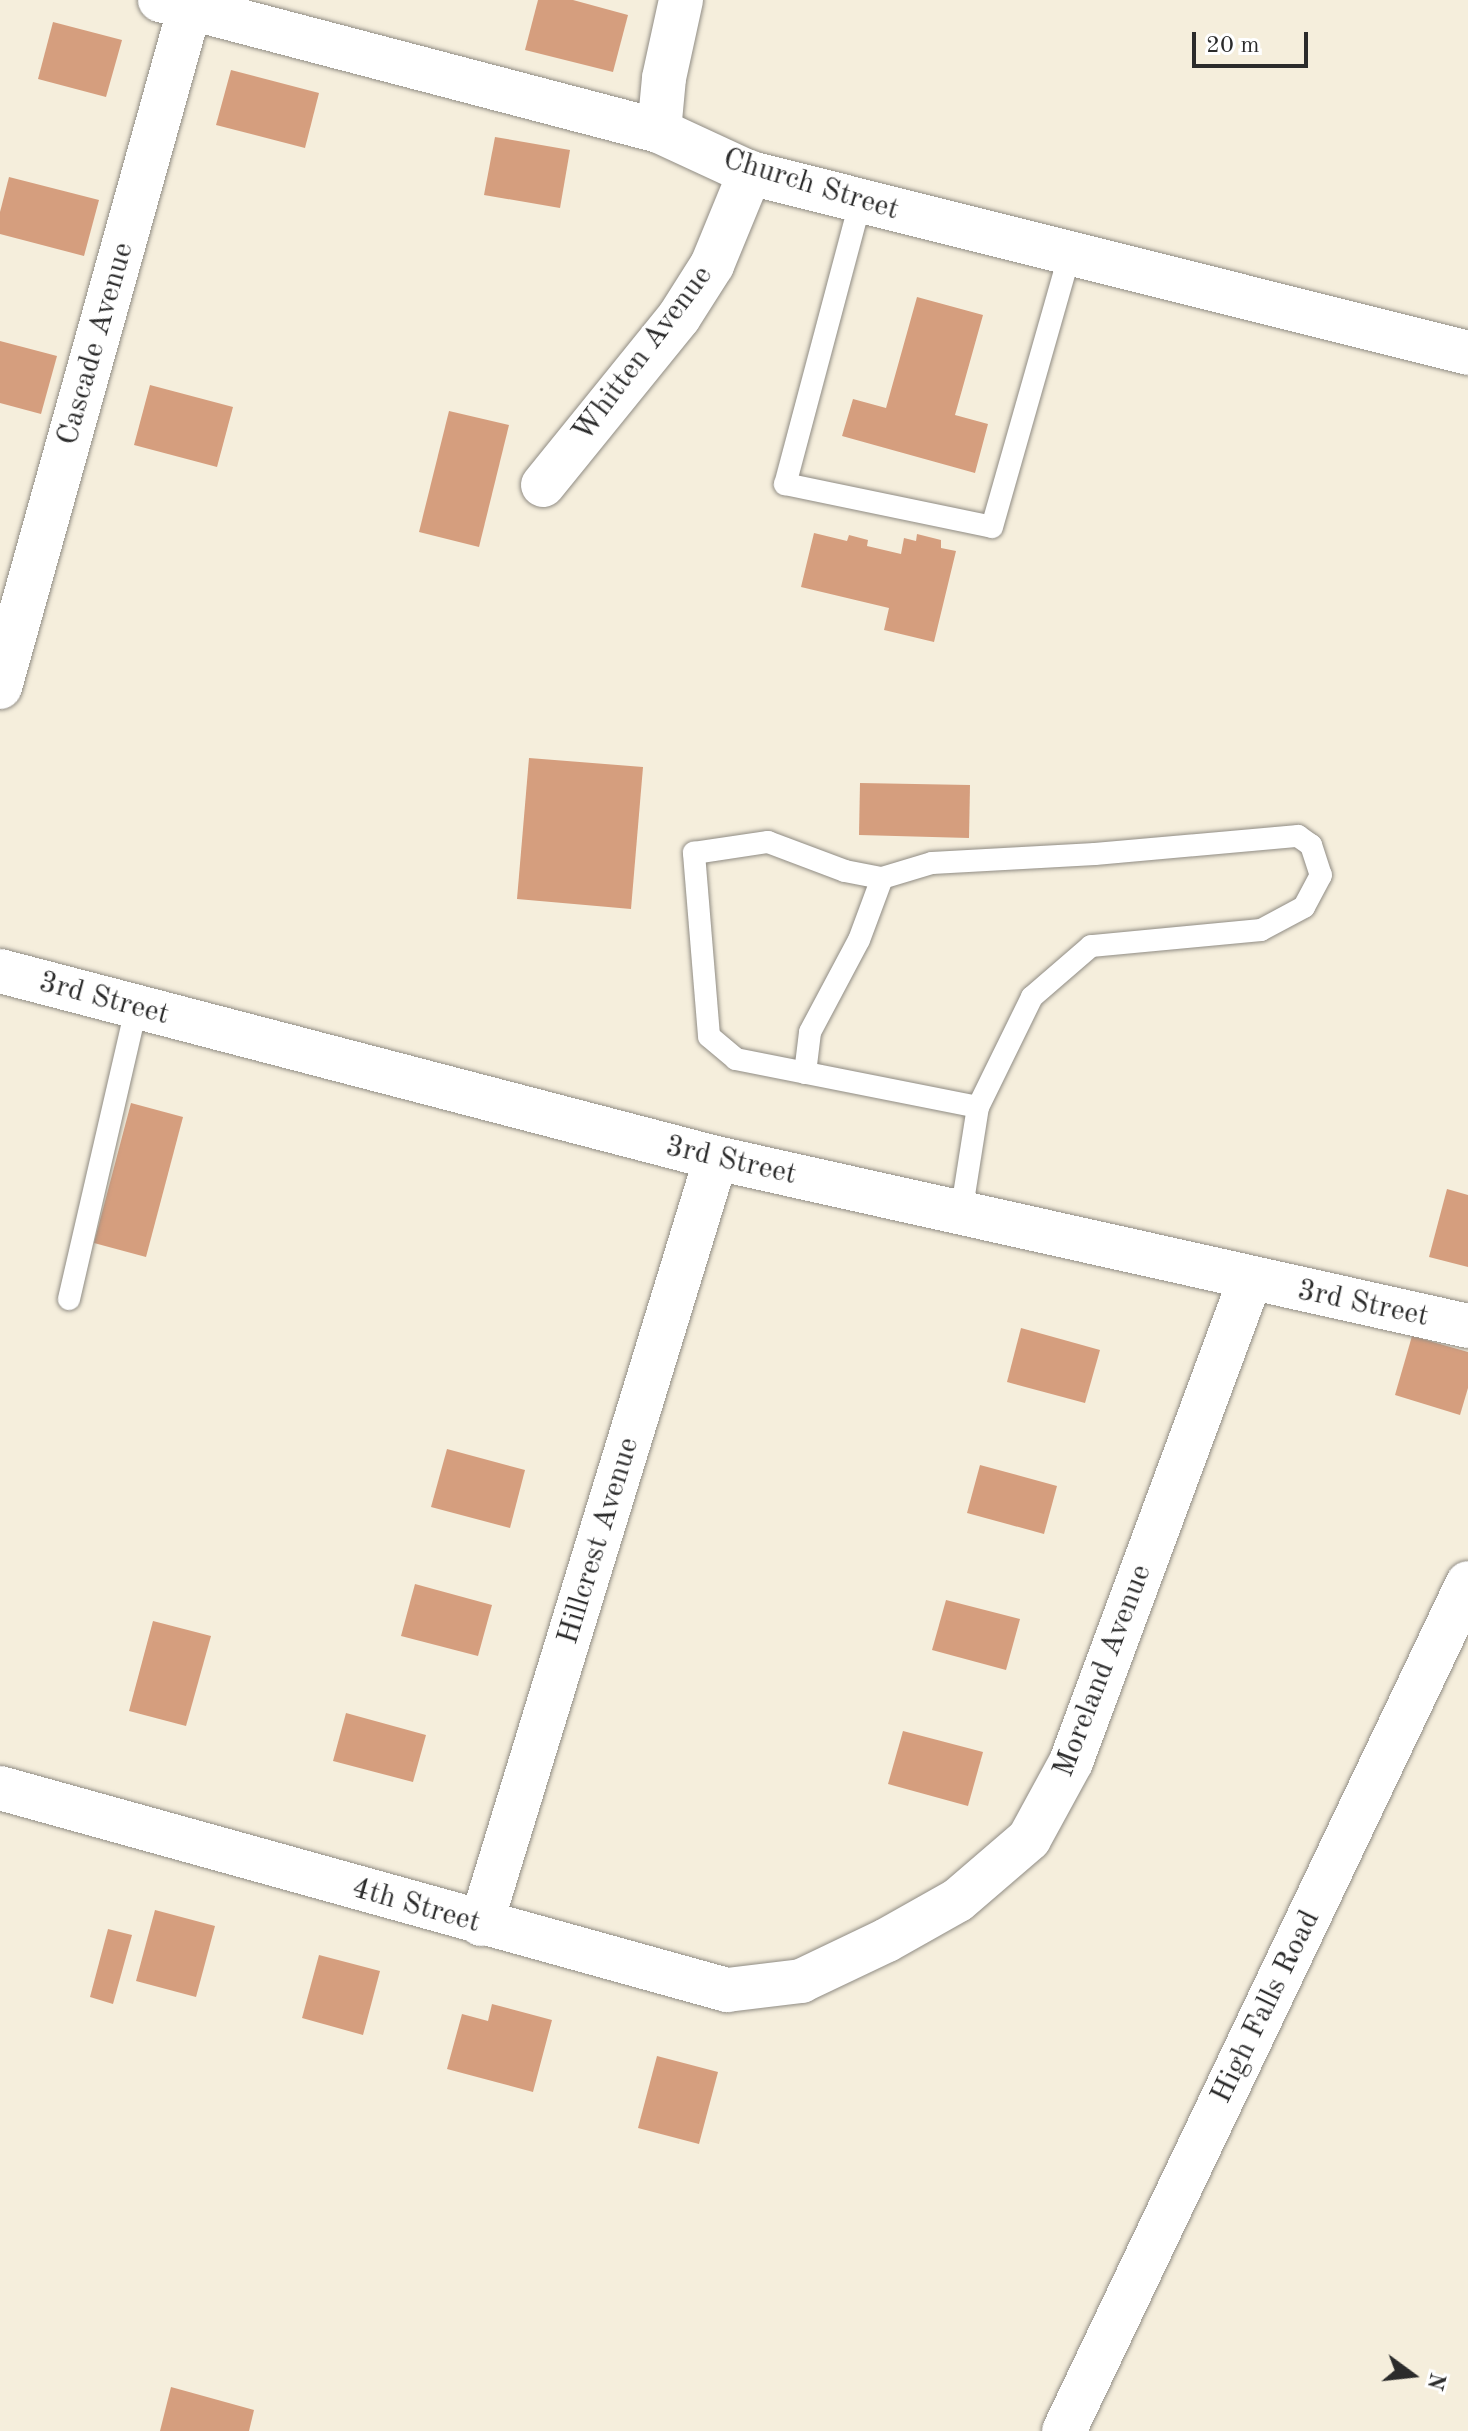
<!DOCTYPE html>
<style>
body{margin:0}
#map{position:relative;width:1468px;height:2431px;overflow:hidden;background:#f5eedc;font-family:"Old Standard TT",serif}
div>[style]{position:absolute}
.building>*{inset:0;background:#d59e7e}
.roads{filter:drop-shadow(0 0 2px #908c84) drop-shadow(0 0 2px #908c84)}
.lane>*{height:22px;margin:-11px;padding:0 11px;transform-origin:11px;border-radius:11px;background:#fff}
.street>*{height:44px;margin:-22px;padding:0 22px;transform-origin:22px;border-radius:22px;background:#fff}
.secondary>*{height:44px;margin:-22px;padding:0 22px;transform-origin:22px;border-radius:22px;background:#fff}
span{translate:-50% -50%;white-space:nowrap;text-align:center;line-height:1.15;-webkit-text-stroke:6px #fff;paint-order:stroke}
.street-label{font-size:30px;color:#2b2b2b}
.north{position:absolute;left:1372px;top:2335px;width:80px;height:80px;-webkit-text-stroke:6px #fff;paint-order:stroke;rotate:105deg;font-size:22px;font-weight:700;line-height:32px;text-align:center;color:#2b2b2b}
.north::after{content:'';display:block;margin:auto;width:28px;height:36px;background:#2b2b2b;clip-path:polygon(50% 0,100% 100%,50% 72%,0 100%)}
.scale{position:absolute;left:1192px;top:32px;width:116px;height:36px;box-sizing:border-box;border:4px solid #2b2b2b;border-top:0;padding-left:10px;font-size:24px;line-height:28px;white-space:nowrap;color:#2b2b2b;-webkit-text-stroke:6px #fff;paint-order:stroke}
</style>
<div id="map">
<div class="building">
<i style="clip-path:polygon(538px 0,573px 0,628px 15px,613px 72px,525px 50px)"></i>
<i style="clip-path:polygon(53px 22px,122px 40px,106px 97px,38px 79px)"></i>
<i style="clip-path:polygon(231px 70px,319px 93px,305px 148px,216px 125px)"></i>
<i style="clip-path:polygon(495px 137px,570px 150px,560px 208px,484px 195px)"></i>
<i style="clip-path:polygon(9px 177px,99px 200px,84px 256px,0 234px,0 212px)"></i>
<i style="clip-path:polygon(917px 297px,983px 315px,955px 415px,988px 424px,975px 473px,842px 436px,853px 399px,886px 408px)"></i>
<i style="clip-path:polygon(0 341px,57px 356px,41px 414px,0 403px)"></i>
<i style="clip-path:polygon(150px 385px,233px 407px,217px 467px,134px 445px)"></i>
<i style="clip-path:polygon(449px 411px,509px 425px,479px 547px,419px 532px)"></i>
<i style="clip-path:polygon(814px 533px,847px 541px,849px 535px,868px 540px,867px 546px,901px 554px,904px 538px,916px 541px,917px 534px,941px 540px,941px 548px,956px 551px,934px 642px,884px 630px,889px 608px,801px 587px)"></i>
<i style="clip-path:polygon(529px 758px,643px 767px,631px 909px,517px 899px)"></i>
<i style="clip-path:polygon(860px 783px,970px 785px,969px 838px,859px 835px)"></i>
<i style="clip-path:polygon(131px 1103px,183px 1117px,146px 1257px,94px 1243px)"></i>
<i style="clip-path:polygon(1447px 1189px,1468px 1195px,1468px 1267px,1429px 1257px)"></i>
<i style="clip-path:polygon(1021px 1328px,1100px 1350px,1085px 1403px,1007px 1382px)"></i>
<i style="clip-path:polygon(1412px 1336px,1468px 1352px,1468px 1388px,1460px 1415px,1395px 1395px)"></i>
<i style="clip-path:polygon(447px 1449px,525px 1470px,510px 1528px,431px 1507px)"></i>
<i style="clip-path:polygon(980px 1465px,1057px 1486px,1044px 1534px,967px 1513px)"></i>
<i style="clip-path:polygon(415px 1584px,492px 1605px,478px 1656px,401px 1636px)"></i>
<i style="clip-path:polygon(946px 1600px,1020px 1619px,1006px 1670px,932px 1650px)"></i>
<i style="clip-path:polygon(153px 1621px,211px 1636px,186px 1726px,129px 1711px)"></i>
<i style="clip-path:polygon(346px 1713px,426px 1735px,413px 1782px,333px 1761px)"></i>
<i style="clip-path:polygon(903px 1731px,983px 1752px,968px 1806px,888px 1784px)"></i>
<i style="clip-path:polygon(155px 1910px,215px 1926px,196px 1997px,136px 1981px)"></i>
<i style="clip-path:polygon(108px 1929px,132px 1935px,113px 2004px,90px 1997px)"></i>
<i style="clip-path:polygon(319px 1955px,380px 1971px,363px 2035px,302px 2018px)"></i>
<i style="clip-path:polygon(492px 2004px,552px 2020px,533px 2092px,447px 2069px,462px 2014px,488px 2021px)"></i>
<i style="clip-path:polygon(657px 2056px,718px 2072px,699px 2144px,638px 2128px)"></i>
<i style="clip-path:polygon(171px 2387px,254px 2410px,249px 2431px,160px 2431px)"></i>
</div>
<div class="roads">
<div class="lane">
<i style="left:860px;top:203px;width:291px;rotate:104.9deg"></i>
<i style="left:785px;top:484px;width:211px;rotate:11.7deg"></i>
<i style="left:992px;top:527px;width:285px;rotate:-74.1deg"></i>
<i style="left:805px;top:1073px;width:41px;rotate:-83deg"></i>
<i style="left:810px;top:1032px;width:104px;rotate:-62deg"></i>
<i style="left:859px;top:940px;width:66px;rotate:-69.6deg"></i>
<i style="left:961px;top:1214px;width:108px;rotate:-81deg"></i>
<i style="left:978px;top:1107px;width:247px;rotate:-168.8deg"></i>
<i style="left:736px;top:1059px;width:35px;rotate:-140deg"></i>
<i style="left:709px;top:1036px;width:184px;rotate:-94.7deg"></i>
<i style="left:694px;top:853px;width:75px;rotate:-8.5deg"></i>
<i style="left:768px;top:842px;width:82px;rotate:20.6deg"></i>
<i style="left:845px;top:871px;width:38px;rotate:11deg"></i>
<i style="left:882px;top:878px;width:52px;rotate:-16.7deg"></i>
<i style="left:932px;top:863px;width:163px;rotate:-3.2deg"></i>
<i style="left:1095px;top:854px;width:204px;rotate:-5.1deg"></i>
<i style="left:1298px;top:836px;width:16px;rotate:35deg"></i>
<i style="left:1311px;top:845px;width:32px;rotate:72deg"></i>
<i style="left:1321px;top:875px;width:36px;rotate:118deg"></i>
<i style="left:1304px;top:907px;width:49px;rotate:151.9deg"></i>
<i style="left:1261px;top:930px;width:171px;rotate:174.6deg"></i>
<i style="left:1091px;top:946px;width:78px;rotate:139.2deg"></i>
<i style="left:1032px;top:997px;width:123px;rotate:116.1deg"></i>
<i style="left:69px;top:1299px;width:299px;rotate:-77deg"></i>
</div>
<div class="street">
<i style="left:160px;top:0;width:516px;rotate:14.71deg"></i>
<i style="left:659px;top:131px;width:100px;rotate:24.8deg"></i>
<i style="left:750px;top:173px;width:740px;rotate:14.07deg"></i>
<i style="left:659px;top:131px;width:53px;rotate:-84.6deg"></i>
<i style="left:664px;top:78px;width:80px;rotate:-77.7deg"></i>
<i style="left:543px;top:485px;width:216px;rotate:-51deg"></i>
<i style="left:679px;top:317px;width:62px;rotate:-57.6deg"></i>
<i style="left:712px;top:265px;width:100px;rotate:-67.6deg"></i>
<i style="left:0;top:687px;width:713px;rotate:-74.39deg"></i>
<i style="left:0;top:971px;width:740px;rotate:14.64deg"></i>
<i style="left:716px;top:1158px;width:771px;rotate:12.59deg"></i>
<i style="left:0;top:1788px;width:755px;rotate:15.53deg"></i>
<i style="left:727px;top:1990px;width:75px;rotate:-6.9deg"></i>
<i style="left:801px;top:1981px;width:95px;rotate:-25.5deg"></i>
<i style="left:887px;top:1940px;width:81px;rotate:-29.4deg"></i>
<i style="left:958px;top:1900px;width:94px;rotate:-40.7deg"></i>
<i style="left:1029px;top:1839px;width:88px;rotate:-61.4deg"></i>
<i style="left:1071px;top:1762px;width:514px;rotate:-69.63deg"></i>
<i style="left:481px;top:1924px;width:801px;rotate:-72.94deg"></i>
</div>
<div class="secondary">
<i style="left:1064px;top:2431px;width:939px;rotate:-64.53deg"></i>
</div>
</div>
<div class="street-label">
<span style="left:811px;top:185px;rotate:17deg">Church Street</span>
<span style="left:96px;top:344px;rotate:-74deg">Cascade Avenue</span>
<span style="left:643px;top:354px;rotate:-53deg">Whitten Avenue</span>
<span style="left:104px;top:999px;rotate:15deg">3rd Street</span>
<span style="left:731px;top:1161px;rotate:13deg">3rd Street</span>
<span style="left:1363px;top:1304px;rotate:12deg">3rd Street</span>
<span style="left:599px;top:1541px;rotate:-73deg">Hillcrest Avenue</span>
<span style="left:1103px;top:1671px;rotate:-69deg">Moreland Avenue</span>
<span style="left:416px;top:1906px;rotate:16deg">4th Street</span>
<span style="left:1266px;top:2007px;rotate:-64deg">High Falls Road</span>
</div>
<div class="north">N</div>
<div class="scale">20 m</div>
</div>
